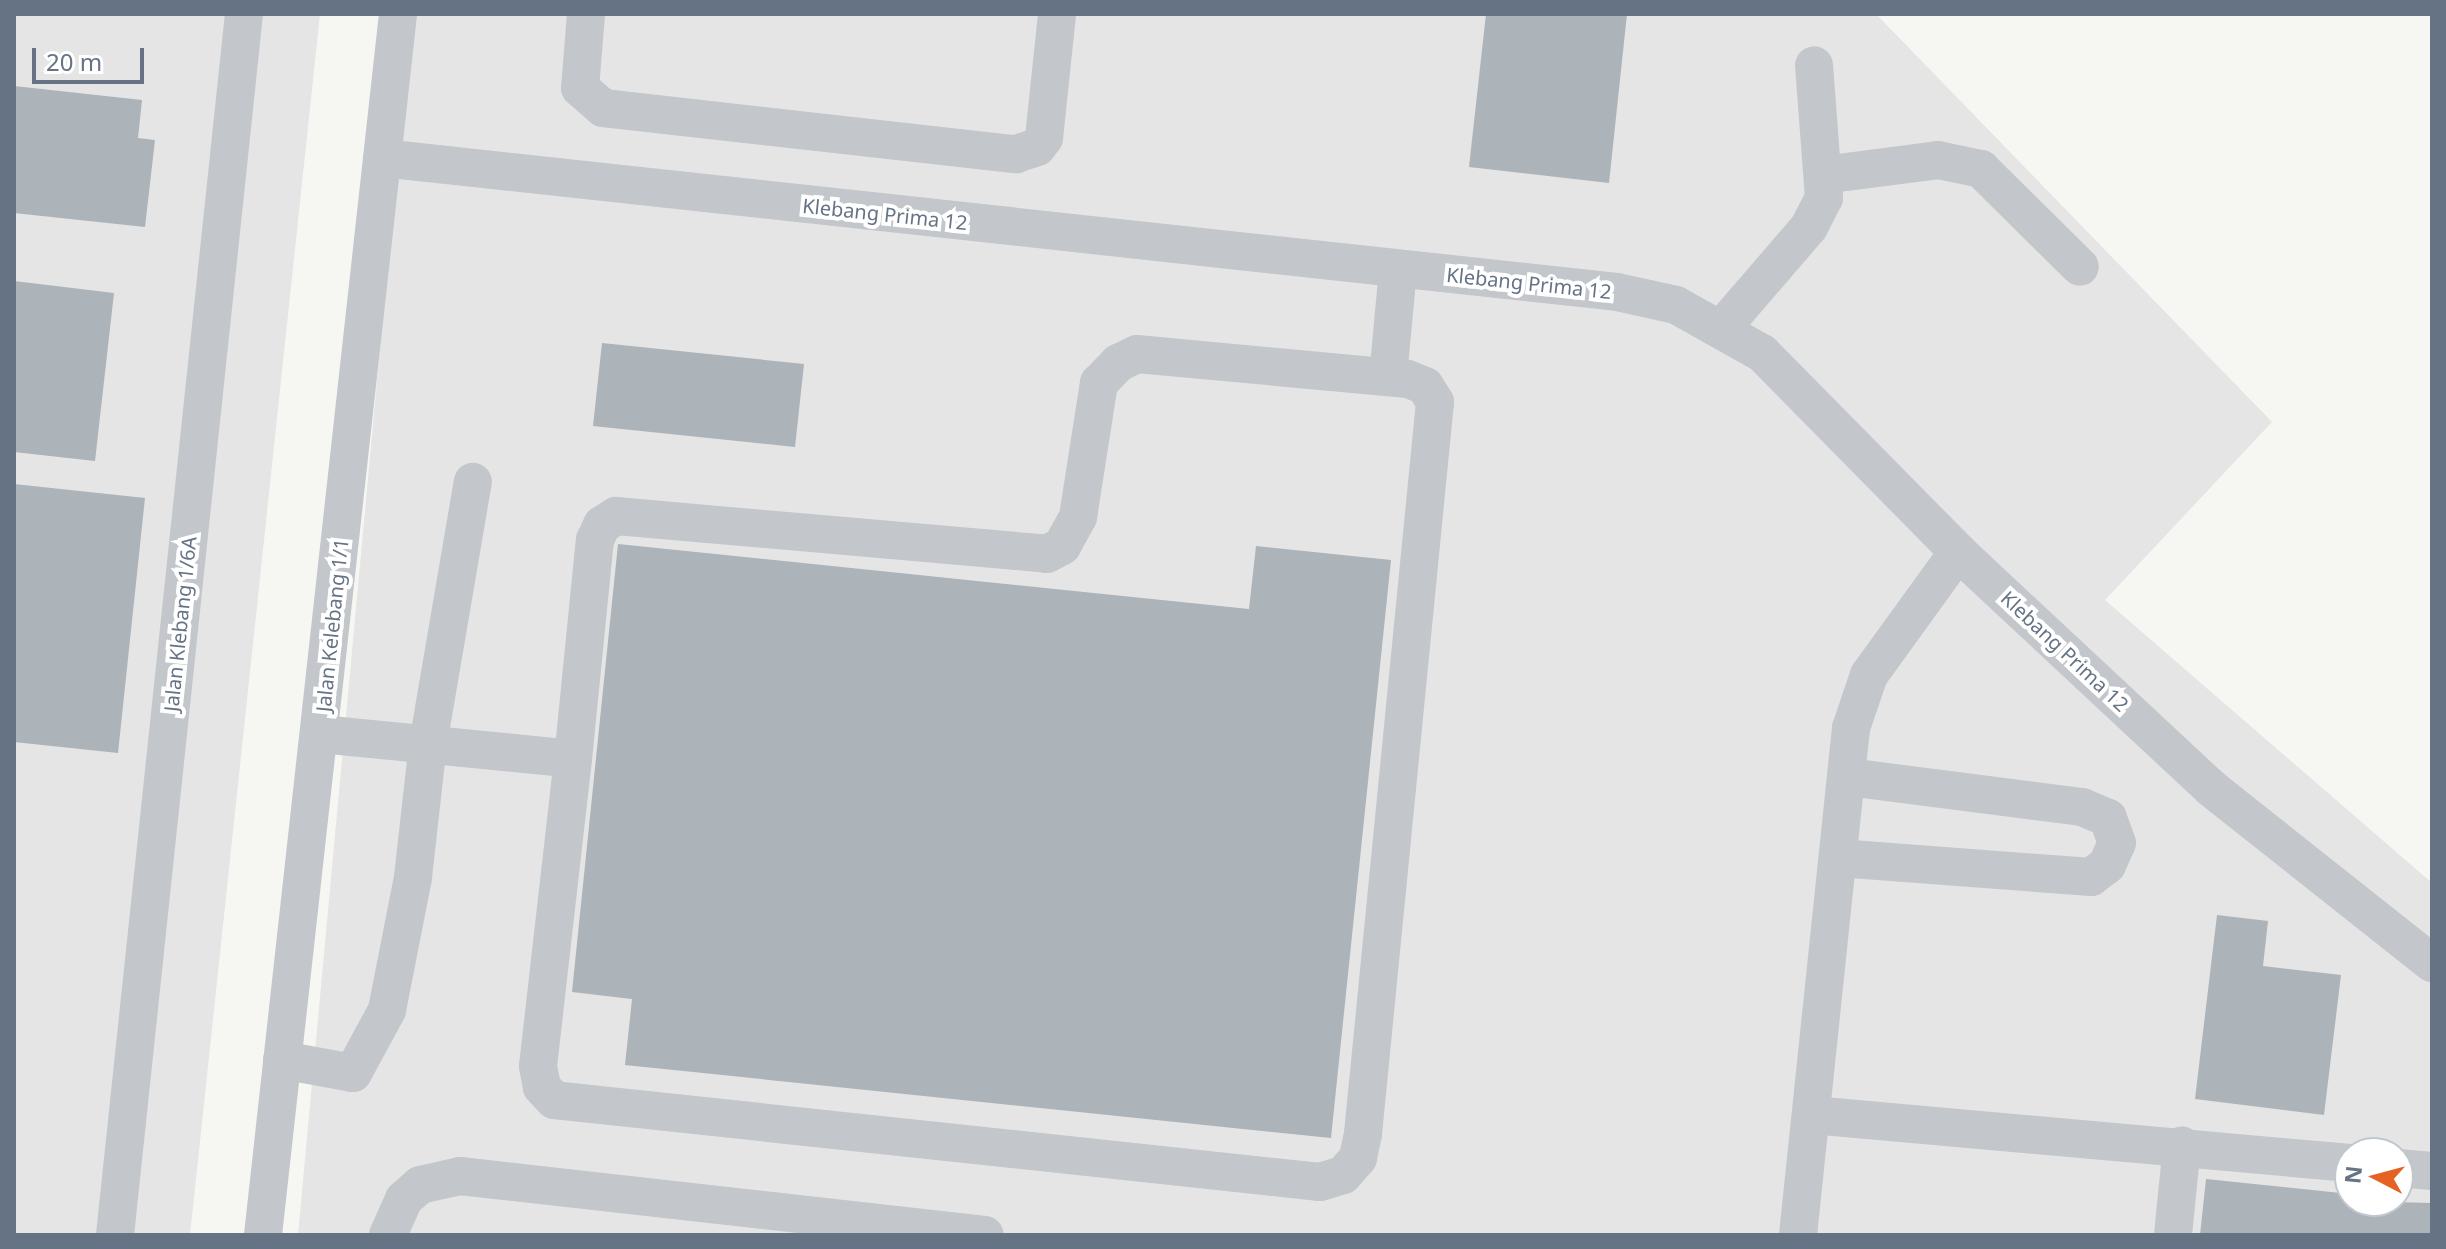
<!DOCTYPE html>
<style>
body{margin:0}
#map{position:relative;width:2446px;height:1249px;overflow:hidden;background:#f6f6f3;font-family:"Noto Sans",sans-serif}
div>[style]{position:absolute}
.built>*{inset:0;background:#e4e5e4}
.building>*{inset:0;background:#acb3b9}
.minor>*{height:38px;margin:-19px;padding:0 19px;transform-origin:19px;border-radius:19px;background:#c3c6ca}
span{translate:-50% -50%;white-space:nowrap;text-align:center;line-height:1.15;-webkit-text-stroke:8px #fff;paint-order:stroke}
.street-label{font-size:20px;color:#657384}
.frame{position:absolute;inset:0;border:16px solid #657384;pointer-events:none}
.north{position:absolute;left:2334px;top:1137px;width:80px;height:80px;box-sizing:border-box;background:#fff;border:2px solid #c1c7ce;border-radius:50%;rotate:276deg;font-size:22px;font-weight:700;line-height:32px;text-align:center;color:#657384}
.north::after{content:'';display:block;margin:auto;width:28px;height:36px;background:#e56224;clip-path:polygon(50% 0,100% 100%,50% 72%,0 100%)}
.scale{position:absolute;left:32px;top:48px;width:112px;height:36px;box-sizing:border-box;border:4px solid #657384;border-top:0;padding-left:10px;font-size:24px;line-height:28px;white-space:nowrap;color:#657384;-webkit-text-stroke:6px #fff;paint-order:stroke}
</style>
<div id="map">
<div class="built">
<i style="clip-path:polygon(14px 14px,320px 14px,190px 1235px,14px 1235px)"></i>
<i style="clip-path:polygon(evenodd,411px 14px,1876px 14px,2272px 422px,2105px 600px,2432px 883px,2432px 1235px,298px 1235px,411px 14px,2350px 1153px,2398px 1153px,2398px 1201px,2350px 1201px,2350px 1153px)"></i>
</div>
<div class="building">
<i style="clip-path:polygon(1486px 14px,1627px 14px,1609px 183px,1469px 167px)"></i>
<i style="clip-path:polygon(14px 86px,142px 100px,138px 138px,155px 140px,145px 227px,14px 213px)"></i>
<i style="clip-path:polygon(14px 281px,114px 293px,95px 461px,14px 452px)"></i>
<i style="clip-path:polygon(602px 343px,804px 364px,795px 447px,593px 426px)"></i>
<i style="clip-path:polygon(14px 484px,145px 498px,118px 753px,14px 742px)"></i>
<i style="clip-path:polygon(618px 544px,1249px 609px,1256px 546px,1391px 560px,1331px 1138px,625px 1065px,632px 999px,572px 992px)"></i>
<i style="clip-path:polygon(2217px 915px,2268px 921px,2263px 966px,2341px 975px,2324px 1115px,2195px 1099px)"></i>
<i style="clip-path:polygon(2206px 1179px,2350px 1194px,2350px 1201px,2432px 1203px,2432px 1235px,2200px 1235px)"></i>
</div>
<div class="minor">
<i style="left:586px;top:14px;width:74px;rotate:94.6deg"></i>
<i style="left:580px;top:88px;width:30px;rotate:41deg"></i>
<i style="left:603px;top:108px;width:416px;rotate:6.4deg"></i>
<i style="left:1016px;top:154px;width:22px;rotate:-18deg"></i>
<i style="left:1037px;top:147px;width:11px;rotate:-52deg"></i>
<i style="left:1044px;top:138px;width:125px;rotate:-84deg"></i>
<i style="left:382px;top:158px;width:1242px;rotate:6.19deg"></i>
<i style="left:1617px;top:292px;width:60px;rotate:12.4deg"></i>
<i style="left:1676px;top:305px;width:98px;rotate:29.2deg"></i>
<i style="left:1762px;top:353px;width:279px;rotate:45.4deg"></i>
<i style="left:1958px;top:552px;width:346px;rotate:43deg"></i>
<i style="left:2211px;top:788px;width:282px;rotate:38.4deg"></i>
<i style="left:1823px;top:175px;width:116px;rotate:-7.4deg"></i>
<i style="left:1938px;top:160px;width:44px;rotate:11.8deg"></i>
<i style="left:1981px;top:169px;width:139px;rotate:44.7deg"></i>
<i style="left:1723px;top:327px;width:132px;rotate:-49.3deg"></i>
<i style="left:1809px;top:227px;width:33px;rotate:-63deg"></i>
<i style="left:1824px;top:198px;width:133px;rotate:-94.3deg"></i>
<i style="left:1388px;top:377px;width:108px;rotate:-84.7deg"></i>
<i style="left:320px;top:734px;width:254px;rotate:5.6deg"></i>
<i style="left:573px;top:759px;width:220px;rotate:-84.3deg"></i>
<i style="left:595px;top:540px;width:17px;rotate:-65deg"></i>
<i style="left:602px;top:525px;width:17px;rotate:-33deg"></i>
<i style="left:616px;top:516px;width:433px;rotate:5deg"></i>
<i style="left:1047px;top:554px;width:17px;rotate:-28deg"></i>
<i style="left:1062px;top:546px;width:33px;rotate:-61deg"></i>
<i style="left:1078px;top:517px;width:136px;rotate:-81.1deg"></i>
<i style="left:1099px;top:383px;width:28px;rotate:-46deg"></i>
<i style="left:1118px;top:363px;width:21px;rotate:-25deg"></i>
<i style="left:1137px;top:354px;width:272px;rotate:5.3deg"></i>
<i style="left:1408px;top:379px;width:18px;rotate:22deg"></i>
<i style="left:1425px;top:386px;width:19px;rotate:58deg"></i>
<i style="left:1435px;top:402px;width:736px;rotate:95.62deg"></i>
<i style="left:1363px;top:1134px;width:25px;rotate:102deg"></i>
<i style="left:1358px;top:1158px;width:23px;rotate:131deg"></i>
<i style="left:1343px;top:1175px;width:24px;rotate:163deg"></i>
<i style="left:1320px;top:1182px;width:770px;rotate:-173.89deg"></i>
<i style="left:554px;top:1100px;width:18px;rotate:-133deg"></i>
<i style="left:542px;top:1087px;width:21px;rotate:-101deg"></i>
<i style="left:538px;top:1066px;width:309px;rotate:-83.5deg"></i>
<i style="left:1838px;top:858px;width:254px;rotate:4.3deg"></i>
<i style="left:2091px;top:877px;width:20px;rotate:-37deg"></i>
<i style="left:2107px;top:865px;width:24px;rotate:-66deg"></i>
<i style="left:2117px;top:843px;width:27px;rotate:-110deg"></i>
<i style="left:2108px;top:818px;width:28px;rotate:-157deg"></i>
<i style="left:2082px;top:807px;width:237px;rotate:-172.7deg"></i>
<i style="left:282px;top:1060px;width:72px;rotate:10.4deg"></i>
<i style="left:353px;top:1073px;width:72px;rotate:-61.6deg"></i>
<i style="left:387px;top:1010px;width:136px;rotate:-78.9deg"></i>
<i style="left:413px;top:877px;width:134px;rotate:-83.6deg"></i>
<i style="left:428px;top:744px;width:266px;rotate:-80.3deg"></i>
<i style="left:1812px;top:1115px;width:540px;rotate:5.1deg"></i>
<i style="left:2398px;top:1168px;width:34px;rotate:5deg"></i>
<i style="left:115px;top:1235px;width:1228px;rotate:-83.97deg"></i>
<i style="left:263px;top:1235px;width:1228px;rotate:-83.69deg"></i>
<i style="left:388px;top:1235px;width:39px;rotate:-66deg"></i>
<i style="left:404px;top:1199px;width:21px;rotate:-41deg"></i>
<i style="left:420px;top:1185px;width:41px;rotate:-12.7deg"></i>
<i style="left:460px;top:1176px;width:528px;rotate:6.41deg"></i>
<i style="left:1798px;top:1235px;width:510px;rotate:-84.03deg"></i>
<i style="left:1851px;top:728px;width:56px;rotate:-71.2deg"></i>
<i style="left:1869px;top:675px;width:152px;rotate:-54.1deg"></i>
<i style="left:2173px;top:1235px;width:90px;rotate:-84.3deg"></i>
</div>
<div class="street-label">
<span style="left:885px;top:214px;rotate:6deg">Klebang Prima 12</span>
<span style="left:1529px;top:283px;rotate:6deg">Klebang Prima 12</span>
<span style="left:180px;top:624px;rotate:-84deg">Jalan Klebang 1/6A</span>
<span style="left:332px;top:625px;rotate:-84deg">Jalan Kelebang 1/1</span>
<span style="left:2065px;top:651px;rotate:43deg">Klebang Prima 12</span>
</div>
<div class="frame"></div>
<div class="north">N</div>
<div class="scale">20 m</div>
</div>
